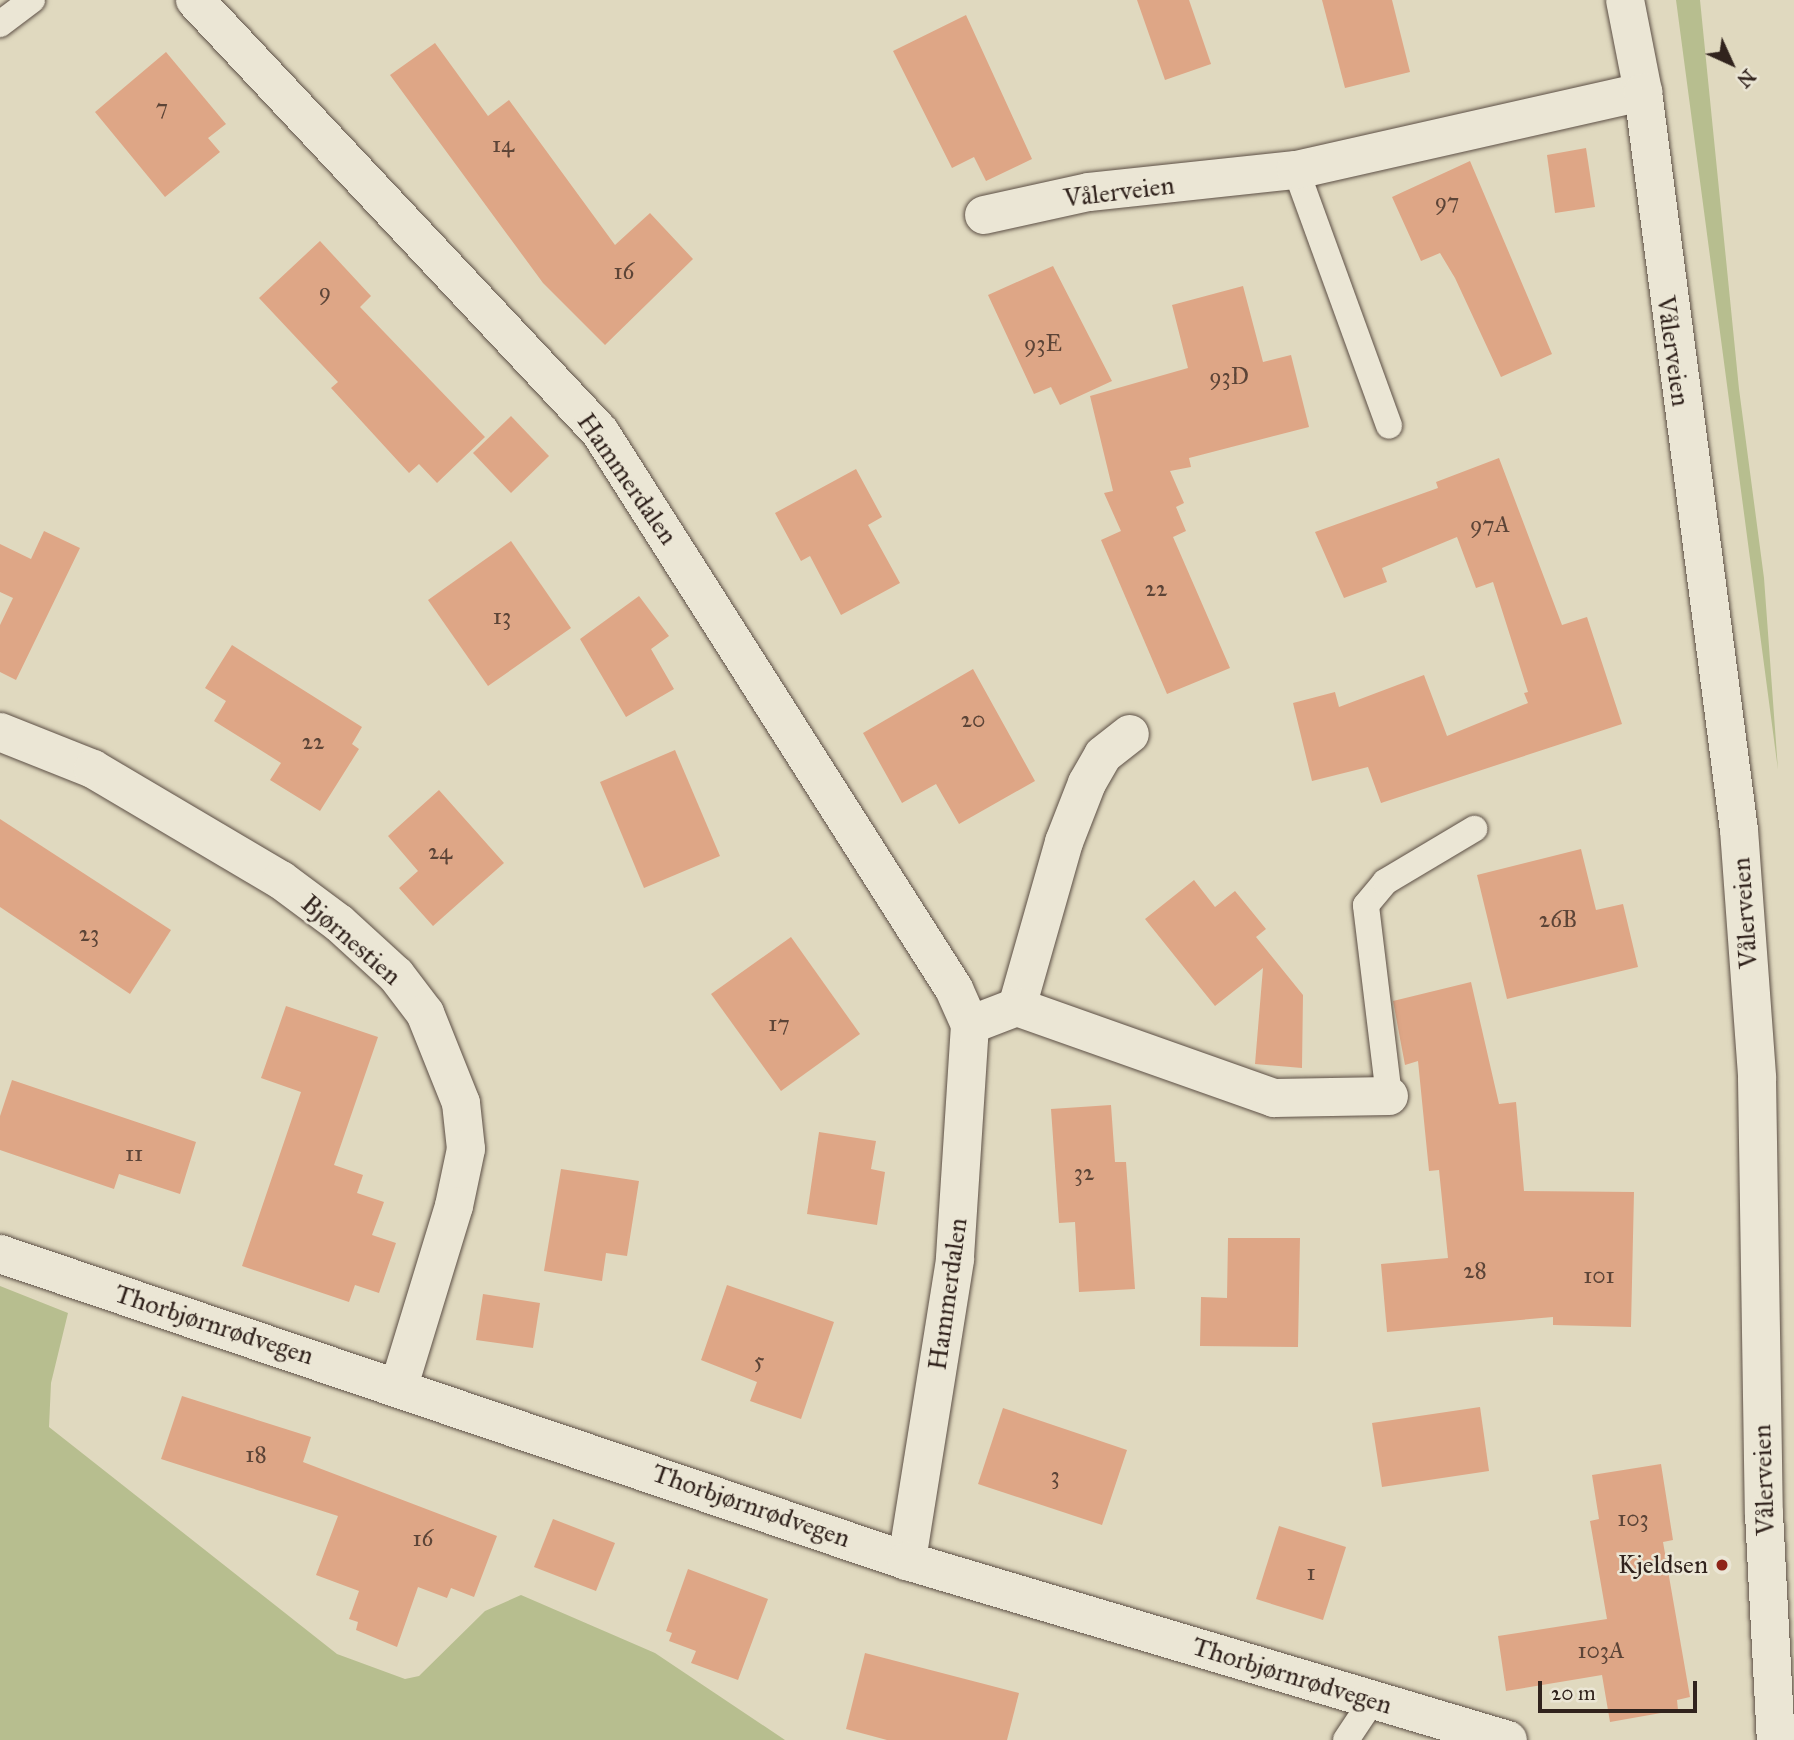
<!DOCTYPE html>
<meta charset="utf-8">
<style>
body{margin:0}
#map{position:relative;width:1794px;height:1740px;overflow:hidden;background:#e0d9bf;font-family:"IM FELL Great Primer",serif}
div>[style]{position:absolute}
.green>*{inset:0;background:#b7be8f}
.building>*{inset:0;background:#dea686}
.roads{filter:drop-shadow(0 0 2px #5d5046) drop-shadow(0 0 2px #5d5046)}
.service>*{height:26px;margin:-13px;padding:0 13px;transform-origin:13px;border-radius:13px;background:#ebe6d5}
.minor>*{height:38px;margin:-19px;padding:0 19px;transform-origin:19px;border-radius:19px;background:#ebe6d5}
.tertiary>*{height:38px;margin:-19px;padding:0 19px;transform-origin:19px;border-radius:19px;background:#ebe6d5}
.dots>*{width:19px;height:19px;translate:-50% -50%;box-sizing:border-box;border:4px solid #ebe6d5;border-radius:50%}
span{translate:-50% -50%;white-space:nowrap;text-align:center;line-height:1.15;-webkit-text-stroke:5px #ebe6d5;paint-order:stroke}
.number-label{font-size:23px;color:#5c4437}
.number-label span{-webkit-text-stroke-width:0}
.street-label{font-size:26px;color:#31231d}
.poi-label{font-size:26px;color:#31231d}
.right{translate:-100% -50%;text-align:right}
.north{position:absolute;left:1696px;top:28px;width:70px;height:70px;-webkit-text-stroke:5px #ebe6d5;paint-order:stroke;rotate:135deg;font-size:19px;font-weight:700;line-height:28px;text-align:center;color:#31231d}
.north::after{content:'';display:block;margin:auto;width:24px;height:32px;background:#31231d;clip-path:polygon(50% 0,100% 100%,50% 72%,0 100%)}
.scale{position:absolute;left:1538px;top:1681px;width:159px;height:32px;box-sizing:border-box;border:4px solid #31231d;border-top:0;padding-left:9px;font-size:21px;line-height:24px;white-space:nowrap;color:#31231d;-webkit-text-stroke:5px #ebe6d5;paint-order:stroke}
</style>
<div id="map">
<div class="green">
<i style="clip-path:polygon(1676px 0,1700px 0,1739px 389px,1764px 578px,1778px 770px)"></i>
<i style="clip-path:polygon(0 1286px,68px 1313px,51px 1383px,49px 1427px,337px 1654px,405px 1679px,419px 1676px,485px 1611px,521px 1595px,655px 1653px,785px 1740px,0 1740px)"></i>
</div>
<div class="building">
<i style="clip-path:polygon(1137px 0,1189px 0,1211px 64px,1165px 80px)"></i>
<i style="clip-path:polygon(1322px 0,1392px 0,1410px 72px,1345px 88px)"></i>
<i style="clip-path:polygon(966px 15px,1032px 159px,986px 181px,974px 157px,952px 168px,893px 51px)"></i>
<i style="clip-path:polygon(435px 43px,488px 116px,509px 100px,615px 245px,650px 213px,693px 259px,605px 345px,543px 283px,390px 75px)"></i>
<i style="clip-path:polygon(166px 52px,226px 124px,208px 138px,220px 152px,165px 197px,95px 112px)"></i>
<i style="clip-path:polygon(1586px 148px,1595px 207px,1555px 213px,1547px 155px)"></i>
<i style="clip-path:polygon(1470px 161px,1552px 354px,1501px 377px,1455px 278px,1440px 253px,1421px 261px,1392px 197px)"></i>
<i style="clip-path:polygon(320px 241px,371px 296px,360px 307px,485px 437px,437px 483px,419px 464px,409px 473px,331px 388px,338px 382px,259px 298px)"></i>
<i style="clip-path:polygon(1053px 266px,1112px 381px,1060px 405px,1051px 387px,1034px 394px,988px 295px)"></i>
<i style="clip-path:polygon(1243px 286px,1263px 362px,1291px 355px,1309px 427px,1189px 458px,1191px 467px,1170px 471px,1184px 503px,1176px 507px,1186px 531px,1173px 537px,1230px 668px,1167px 694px,1101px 540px,1121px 531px,1104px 493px,1113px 491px,1090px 396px,1188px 368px,1172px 305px)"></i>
<i style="clip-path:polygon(511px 416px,549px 456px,511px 493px,473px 453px)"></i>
<i style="clip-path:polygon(1499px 458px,1562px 625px,1587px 617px,1622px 724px,1381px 803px,1368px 767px,1312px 781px,1293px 703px,1335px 692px,1339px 707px,1424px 675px,1447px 736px,1528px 703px,1524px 693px,1528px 692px,1493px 582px,1476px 588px,1457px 537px,1382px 568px,1387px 582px,1344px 598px,1315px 532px,1438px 488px,1436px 482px)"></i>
<i style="clip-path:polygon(856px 469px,882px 517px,868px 525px,900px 583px,841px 615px,810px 556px,801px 561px,775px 513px)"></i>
<i style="clip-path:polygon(44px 531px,80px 548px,16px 680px,0 672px,0 625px,13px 598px,0 592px,0 544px,31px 559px)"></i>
<i style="clip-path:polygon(511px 541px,571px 628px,488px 686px,428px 600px)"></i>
<i style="clip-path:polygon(639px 596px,669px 636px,651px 649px,674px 689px,626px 717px,580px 639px)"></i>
<i style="clip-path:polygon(232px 645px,362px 727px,352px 744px,359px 749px,320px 811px,270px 780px,281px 763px,214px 721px,226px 701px,205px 688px)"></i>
<i style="clip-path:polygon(973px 669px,1035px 781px,959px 824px,936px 784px,902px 803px,863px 733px)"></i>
<i style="clip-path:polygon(675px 750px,720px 856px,644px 888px,600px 782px)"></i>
<i style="clip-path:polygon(439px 790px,504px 863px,433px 926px,399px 888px,418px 871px,388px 836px)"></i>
<i style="clip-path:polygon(0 819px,171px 930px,130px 994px,0 907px)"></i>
<i style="clip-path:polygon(1581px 849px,1596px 910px,1623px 904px,1638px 967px,1507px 999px,1477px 875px)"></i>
<i style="clip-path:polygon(1194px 880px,1215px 907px,1235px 891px,1266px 929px,1256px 937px,1303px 995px,1302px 1068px,1255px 1064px,1263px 968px,1215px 1006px,1145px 919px)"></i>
<i style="clip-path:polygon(791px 937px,860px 1034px,781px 1091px,711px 994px)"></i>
<i style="clip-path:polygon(1471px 982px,1499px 1104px,1516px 1102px,1524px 1191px,1634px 1192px,1631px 1327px,1553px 1325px,1553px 1317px,1387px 1332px,1381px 1264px,1448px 1258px,1439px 1170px,1429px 1171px,1418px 1061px,1405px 1065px,1393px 1001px)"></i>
<i style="clip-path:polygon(286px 1006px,378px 1037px,334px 1165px,363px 1175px,357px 1193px,384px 1202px,372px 1235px,396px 1243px,379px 1293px,355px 1285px,349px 1302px,242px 1266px,301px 1092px,261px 1078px)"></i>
<i style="clip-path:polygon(12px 1080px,196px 1142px,180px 1194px,119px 1174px,114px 1189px,0 1150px,0 1116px)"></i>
<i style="clip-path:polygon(1111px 1105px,1115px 1162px,1126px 1162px,1135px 1289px,1079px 1292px,1075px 1222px,1059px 1223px,1051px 1109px)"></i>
<i style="clip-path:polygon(819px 1132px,876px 1141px,871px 1169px,885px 1172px,877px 1225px,807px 1214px)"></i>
<i style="clip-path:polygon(561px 1169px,639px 1181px,627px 1256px,606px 1253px,602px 1281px,544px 1271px)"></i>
<i style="clip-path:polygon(1228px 1238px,1300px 1238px,1298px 1347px,1200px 1346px,1201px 1297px,1227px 1298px)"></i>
<i style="clip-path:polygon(727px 1285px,834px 1322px,801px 1419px,750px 1401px,757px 1382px,701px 1360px)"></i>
<i style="clip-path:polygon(483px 1294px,540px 1303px,533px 1348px,476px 1340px)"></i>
<i style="clip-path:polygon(182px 1396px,311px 1437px,303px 1462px,497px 1536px,474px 1597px,451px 1588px,447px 1598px,418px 1587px,397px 1647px,356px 1630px,358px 1622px,349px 1619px,359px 1591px,316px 1575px,338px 1516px,161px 1459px)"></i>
<i style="clip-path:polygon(1480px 1407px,1489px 1471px,1382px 1487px,1372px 1423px)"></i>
<i style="clip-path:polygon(1003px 1408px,1127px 1450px,1102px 1525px,978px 1484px)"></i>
<i style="clip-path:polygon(1661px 1464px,1673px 1540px,1663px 1542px,1690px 1697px,1677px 1700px,1678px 1710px,1610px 1722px,1602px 1675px,1506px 1691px,1498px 1636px,1607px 1619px,1590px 1521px,1599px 1519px,1592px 1475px)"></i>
<i style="clip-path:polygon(553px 1519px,615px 1543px,596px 1591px,534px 1567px)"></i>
<i style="clip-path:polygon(1279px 1526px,1346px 1547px,1323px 1620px,1256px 1599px)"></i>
<i style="clip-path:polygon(688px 1569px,768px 1599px,738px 1680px,691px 1663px,696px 1651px,669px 1641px,672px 1633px,666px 1631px)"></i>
<i style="clip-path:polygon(865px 1653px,1019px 1693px,1007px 1740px,887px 1740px,846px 1729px)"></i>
</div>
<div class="roads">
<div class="service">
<i style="left:0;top:24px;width:40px;rotate:-37deg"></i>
<i style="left:1296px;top:170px;width:272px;rotate:70deg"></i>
<i style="left:1389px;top:1096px;width:192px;rotate:-96.9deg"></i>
<i style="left:1366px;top:905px;width:30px;rotate:-50deg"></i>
<i style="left:1385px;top:882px;width:104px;rotate:-30.8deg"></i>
<i style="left:1346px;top:1740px;width:47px;rotate:-56.3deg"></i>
</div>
<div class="minor">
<i style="left:195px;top:0;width:592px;rotate:46.85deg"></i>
<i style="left:600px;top:432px;width:660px;rotate:57.56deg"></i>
<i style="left:954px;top:989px;width:39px;rotate:66deg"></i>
<i style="left:970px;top:1025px;width:235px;rotate:93.7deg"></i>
<i style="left:955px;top:1260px;width:305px;rotate:99.1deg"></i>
<i style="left:984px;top:215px;width:107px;rotate:-12.4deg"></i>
<i style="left:1089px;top:192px;width:208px;rotate:-6.1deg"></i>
<i style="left:1296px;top:170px;width:356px;rotate:-12.7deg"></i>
<i style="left:0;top:732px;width:100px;rotate:21.7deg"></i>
<i style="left:93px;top:769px;width:218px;rotate:30.6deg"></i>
<i style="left:281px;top:880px;width:72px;rotate:36.6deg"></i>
<i style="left:339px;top:923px;width:77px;rotate:42.4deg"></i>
<i style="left:396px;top:975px;width:48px;rotate:52.7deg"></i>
<i style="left:425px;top:1013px;width:97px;rotate:68.2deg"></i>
<i style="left:461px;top:1103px;width:46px;rotate:83.8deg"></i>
<i style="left:466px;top:1149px;width:58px;rotate:101.9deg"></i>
<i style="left:454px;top:1206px;width:188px;rotate:107deg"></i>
<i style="left:1017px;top:1007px;width:172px;rotate:-74.1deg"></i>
<i style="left:1064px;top:842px;width:63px;rotate:-68.7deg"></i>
<i style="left:1087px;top:783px;width:32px;rotate:-60deg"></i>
<i style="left:1103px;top:755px;width:34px;rotate:-38deg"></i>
<i style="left:970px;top:1025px;width:50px;rotate:-21deg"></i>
<i style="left:1017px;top:1007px;width:273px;rotate:19.5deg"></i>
<i style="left:1274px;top:1098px;width:115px;rotate:-1deg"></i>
<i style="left:0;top:1254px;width:958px;rotate:18.7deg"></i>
<i style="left:907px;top:1561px;width:627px;rotate:16.59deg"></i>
</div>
<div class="tertiary">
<i style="left:1625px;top:0;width:94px;rotate:78.9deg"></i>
<i style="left:1643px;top:92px;width:744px;rotate:82.59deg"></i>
<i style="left:1739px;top:830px;width:249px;rotate:85.8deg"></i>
<i style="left:1757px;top:1078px;width:436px;rotate:89.1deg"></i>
<i style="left:1764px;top:1514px;width:226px;rotate:87deg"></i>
</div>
</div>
<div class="dots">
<i style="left:1722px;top:1565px;background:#8f2418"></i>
</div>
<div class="number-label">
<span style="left:162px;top:107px">7</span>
<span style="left:503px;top:144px">14</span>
<span style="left:1447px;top:201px">97</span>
<span style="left:624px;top:271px">16</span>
<span style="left:325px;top:291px">9</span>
<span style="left:1043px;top:343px">93E</span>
<span style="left:1229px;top:376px">93D</span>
<span style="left:1490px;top:524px">97A</span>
<span style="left:1156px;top:588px">22</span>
<span style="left:502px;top:616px">13</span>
<span style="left:973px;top:719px">20</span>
<span style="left:313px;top:741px">22</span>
<span style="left:440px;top:851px">24</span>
<span style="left:1558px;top:919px">26B</span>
<span style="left:89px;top:933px">23</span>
<span style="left:779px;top:1023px">17</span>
<span style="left:134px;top:1153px">11</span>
<span style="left:1084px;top:1172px">32</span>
<span style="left:1475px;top:1270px">28</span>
<span style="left:1599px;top:1275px">101</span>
<span style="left:759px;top:1360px">5</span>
<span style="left:256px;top:1454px">18</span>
<span style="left:1055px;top:1475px">3</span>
<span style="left:1633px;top:1518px">103</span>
<span style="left:423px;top:1538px">16</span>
<span style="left:1311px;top:1572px">1</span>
<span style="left:1601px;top:1650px">103A</span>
</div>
<div class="street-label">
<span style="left:1119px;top:192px;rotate:-7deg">Vålerveien</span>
<span style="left:1673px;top:351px;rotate:82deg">Vålerveien</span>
<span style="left:627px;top:479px;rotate:55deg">Hammerdalen</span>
<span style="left:1745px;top:913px;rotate:-94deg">Vålerveien</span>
<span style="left:351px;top:940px;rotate:41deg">Bjørnestien</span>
<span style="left:948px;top:1294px;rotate:-82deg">Hammerdalen</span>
<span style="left:214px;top:1325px;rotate:18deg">Thorbjørnrødvegen</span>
<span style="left:1764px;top:1480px;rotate:-92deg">Vålerveien</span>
<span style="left:751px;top:1506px;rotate:19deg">Thorbjørnrødvegen</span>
<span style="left:1292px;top:1676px;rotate:17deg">Thorbjørnrødvegen</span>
</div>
<div class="poi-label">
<span class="right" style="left:1708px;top:1565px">Kjeldsen</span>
</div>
<div class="north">N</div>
<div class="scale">20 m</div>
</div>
